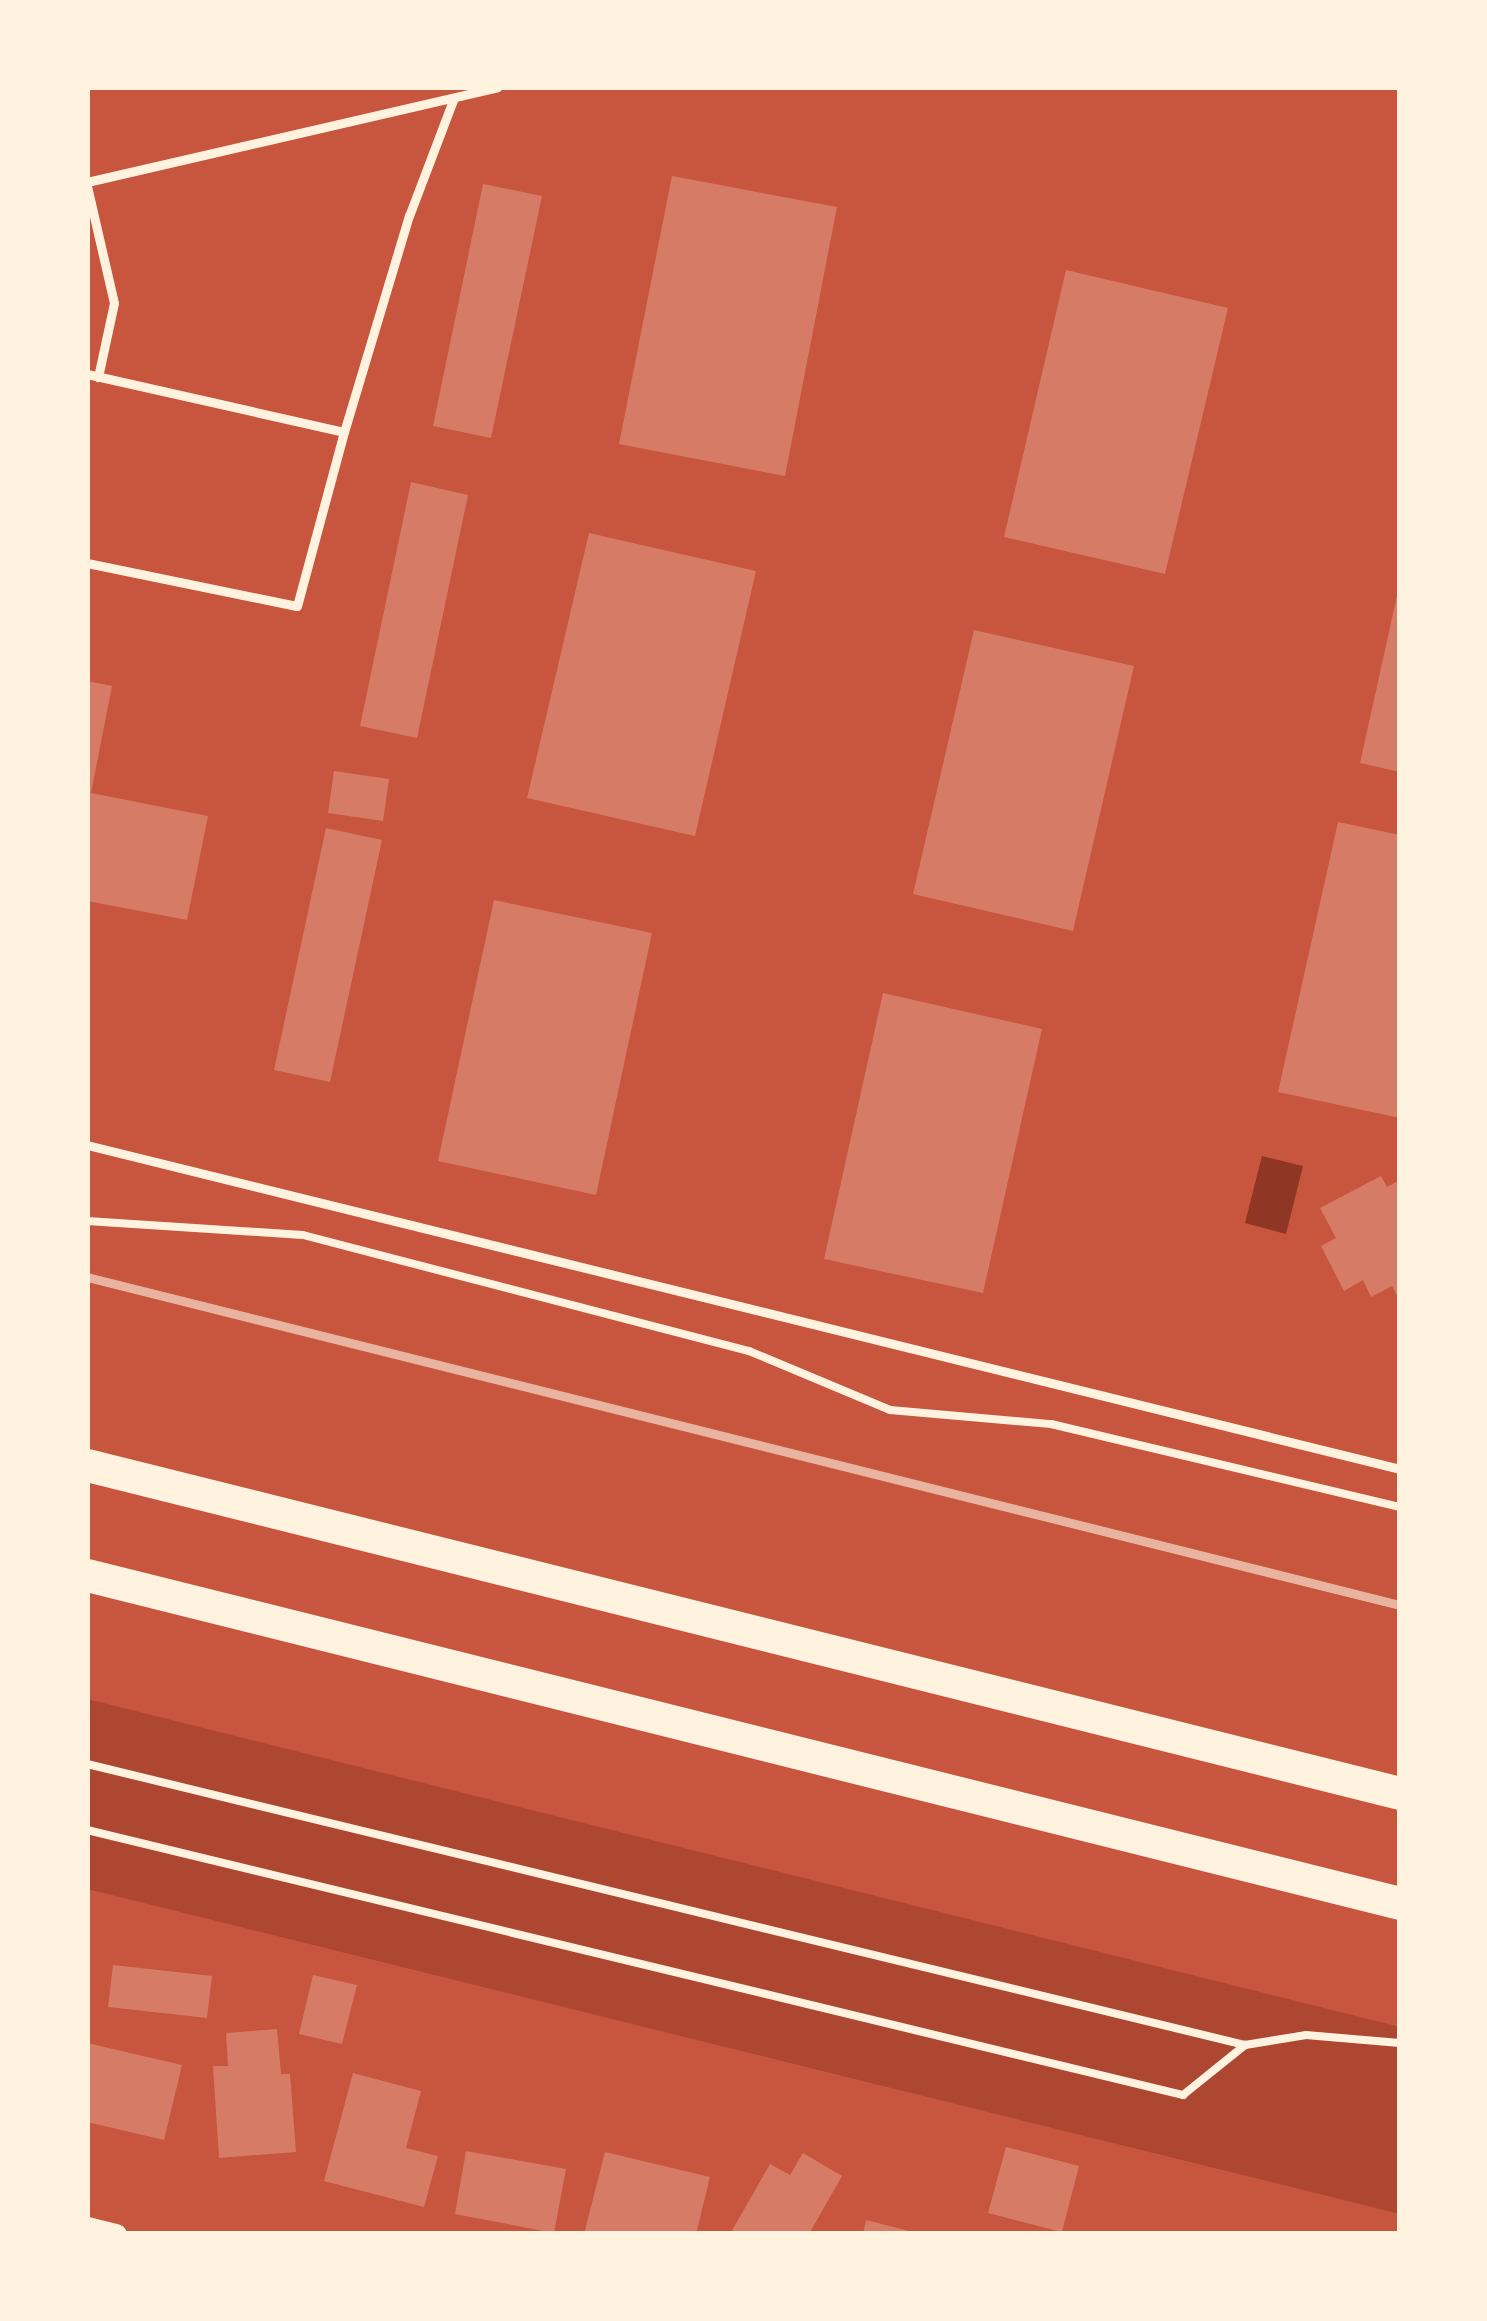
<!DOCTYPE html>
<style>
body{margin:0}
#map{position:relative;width:1487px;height:2321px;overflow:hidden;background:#c8553d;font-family:"IBM Plex Sans",sans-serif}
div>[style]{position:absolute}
.green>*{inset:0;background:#ae4732}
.water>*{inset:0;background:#8f3625}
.building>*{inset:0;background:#d67c66}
.path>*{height:8px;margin:-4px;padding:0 4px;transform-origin:4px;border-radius:4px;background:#fff3e0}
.service>*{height:9px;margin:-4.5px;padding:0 4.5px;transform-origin:4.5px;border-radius:4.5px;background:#fff3e0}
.tertiary>*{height:21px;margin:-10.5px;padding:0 10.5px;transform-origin:10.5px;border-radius:10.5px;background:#fff3e0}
.trunk>*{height:33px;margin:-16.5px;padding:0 16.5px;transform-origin:16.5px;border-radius:16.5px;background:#fff3e0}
.rail>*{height:9px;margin:-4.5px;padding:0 4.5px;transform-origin:4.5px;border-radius:4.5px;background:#e9b49f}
span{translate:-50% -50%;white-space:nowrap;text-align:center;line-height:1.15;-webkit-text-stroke:12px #fff3e0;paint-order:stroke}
.frame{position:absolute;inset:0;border:90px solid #fff3e0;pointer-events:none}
</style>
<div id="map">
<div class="green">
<i style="clip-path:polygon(87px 1699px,1400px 2027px,1400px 2214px,87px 1889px)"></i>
</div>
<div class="water">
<i style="clip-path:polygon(1262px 1156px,1303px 1166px,1286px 1234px,1245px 1223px)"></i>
</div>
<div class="building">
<i style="clip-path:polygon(672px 176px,837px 207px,785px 476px,619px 444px)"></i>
<i style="clip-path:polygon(483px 184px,542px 196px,491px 438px,433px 426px)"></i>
<i style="clip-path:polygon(1066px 270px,1228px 308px,1165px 574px,1004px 537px)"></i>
<i style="clip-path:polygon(411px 482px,468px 495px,417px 738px,360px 726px)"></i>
<i style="clip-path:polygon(589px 533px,756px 571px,695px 836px,527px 798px)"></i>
<i style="clip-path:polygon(1398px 591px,1400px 591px,1400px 772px,1360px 763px)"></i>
<i style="clip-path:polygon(974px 630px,1134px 666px,1073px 931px,913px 894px)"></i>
<i style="clip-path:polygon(87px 681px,112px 686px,91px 793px,208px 816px,187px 920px,87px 901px)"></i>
<i style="clip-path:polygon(334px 771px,389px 779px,383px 821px,328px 813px)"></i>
<i style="clip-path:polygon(1338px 822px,1400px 835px,1400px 1118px,1278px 1092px)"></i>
<i style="clip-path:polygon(326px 828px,382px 840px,330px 1082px,274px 1070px)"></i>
<i style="clip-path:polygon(494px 900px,652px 933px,596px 1195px,438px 1161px)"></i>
<i style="clip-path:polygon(883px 993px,1042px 1029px,983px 1293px,824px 1259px)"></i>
<i style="clip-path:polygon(1381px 1176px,1387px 1187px,1400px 1180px,1400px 1301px,1392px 1286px,1371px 1297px,1363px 1280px,1344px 1291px,1321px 1246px,1336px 1238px,1320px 1208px)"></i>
<i style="clip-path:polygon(113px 1965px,212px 1976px,207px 2018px,108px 2007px)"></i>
<i style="clip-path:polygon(313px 1975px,357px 1985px,342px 2044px,299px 2034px)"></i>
<i style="clip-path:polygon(277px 2029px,281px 2074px,290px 2074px,296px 2152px,219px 2158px,213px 2066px,228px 2066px,226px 2033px)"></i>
<i style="clip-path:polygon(87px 2043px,182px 2065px,164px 2140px,87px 2122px)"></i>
<i style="clip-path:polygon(353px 2073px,421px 2091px,406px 2148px,438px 2156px,424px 2207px,324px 2181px)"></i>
<i style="clip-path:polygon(1006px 2147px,1079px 2166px,1062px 2232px,988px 2213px)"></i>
<i style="clip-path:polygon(466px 2151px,566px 2169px,554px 2233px,455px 2214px)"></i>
<i style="clip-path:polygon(605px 2152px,710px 2177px,696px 2234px,584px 2234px)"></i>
<i style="clip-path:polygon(803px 2153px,842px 2176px,809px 2234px,730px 2234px,770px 2164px,790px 2175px)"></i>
<i style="clip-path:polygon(866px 2220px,913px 2232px,913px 2234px,863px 2234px)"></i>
</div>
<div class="path">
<i style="left:87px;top:1221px;width:216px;rotate:3.7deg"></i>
<i style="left:303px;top:1235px;width:461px;rotate:14.6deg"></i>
<i style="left:749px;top:1351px;width:153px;rotate:22.7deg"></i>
<i style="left:890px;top:1410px;width:162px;rotate:5deg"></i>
<i style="left:1051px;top:1424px;width:359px;rotate:13.4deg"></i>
<i style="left:87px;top:1764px;width:1192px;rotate:13.64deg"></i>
<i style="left:87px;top:1830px;width:1128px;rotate:13.59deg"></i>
<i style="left:1183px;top:2095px;width:80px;rotate:-38.9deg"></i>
<i style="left:1245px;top:2045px;width:62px;rotate:-9.3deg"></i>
<i style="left:1306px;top:2035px;width:94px;rotate:4.9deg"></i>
</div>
<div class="service">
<i style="left:87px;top:182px;width:421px;rotate:-13deg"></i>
<i style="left:87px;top:186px;width:120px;rotate:77deg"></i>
<i style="left:114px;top:303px;width:76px;rotate:102.2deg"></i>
<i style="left:87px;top:374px;width:263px;rotate:12.7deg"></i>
<i style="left:344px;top:432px;width:226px;rotate:-73.3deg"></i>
<i style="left:409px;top:216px;width:124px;rotate:-69.2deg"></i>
<i style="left:87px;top:563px;width:214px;rotate:11.6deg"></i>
<i style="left:297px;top:606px;width:180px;rotate:-74.9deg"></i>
<i style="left:87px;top:1145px;width:1352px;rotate:13.86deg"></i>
</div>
<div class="tertiary">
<i style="left:87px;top:2227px;width:30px;rotate:14deg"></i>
</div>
<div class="trunk">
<i style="left:87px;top:1465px;width:1353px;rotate:14.03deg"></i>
<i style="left:87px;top:1575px;width:1353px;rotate:14.03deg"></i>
</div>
<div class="rail">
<i style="left:87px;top:1277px;width:1353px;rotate:14.03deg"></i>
</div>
<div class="frame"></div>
</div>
